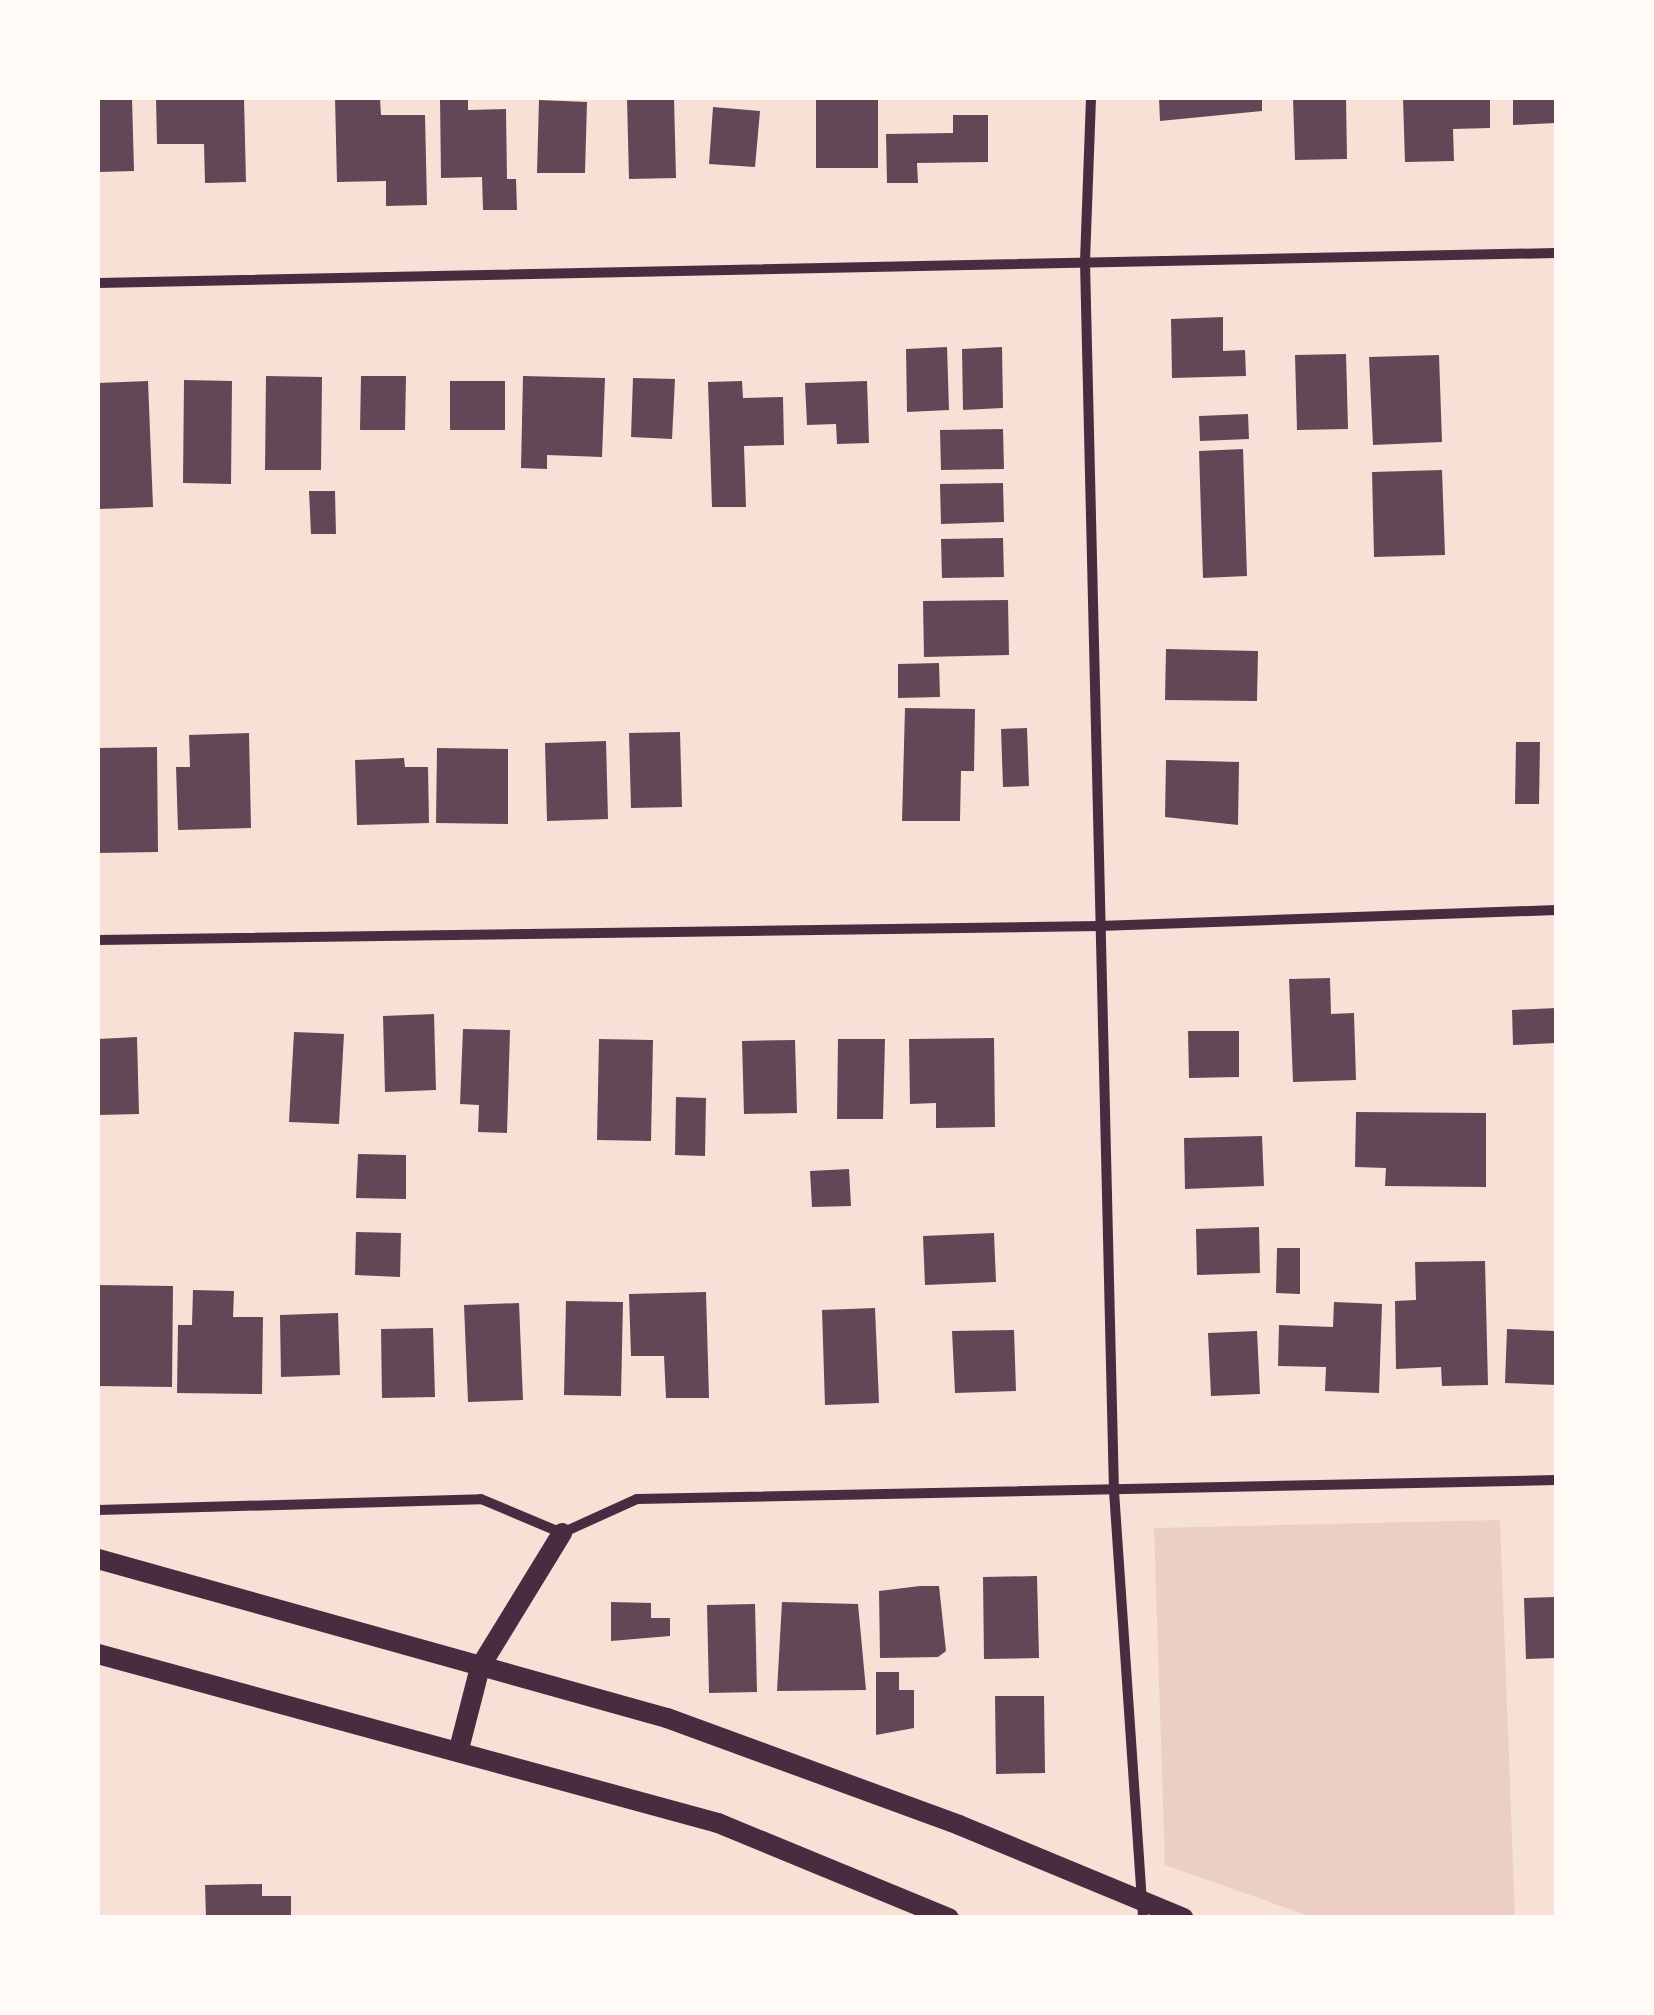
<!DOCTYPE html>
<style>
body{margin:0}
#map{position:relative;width:1654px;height:2015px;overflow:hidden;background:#f7e1d7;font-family:Montserrat,sans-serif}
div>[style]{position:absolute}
.green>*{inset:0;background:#ebcfc5}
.building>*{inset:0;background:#644757}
.minor>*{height:10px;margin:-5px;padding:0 5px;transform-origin:5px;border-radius:5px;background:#4a2c40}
.secondary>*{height:20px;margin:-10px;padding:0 10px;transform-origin:10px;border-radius:10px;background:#4a2c40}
span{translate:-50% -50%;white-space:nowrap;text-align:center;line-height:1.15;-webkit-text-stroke:10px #fffaf5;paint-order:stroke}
.frame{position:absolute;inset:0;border:100px solid #fffaf5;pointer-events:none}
</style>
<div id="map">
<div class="green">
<i style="clip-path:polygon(1500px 1520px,1515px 1917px,1312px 1917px,1165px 1865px,1154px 1528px)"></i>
</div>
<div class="building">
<i style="clip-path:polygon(98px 98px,132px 98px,134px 171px,98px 172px)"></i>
<i style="clip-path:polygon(156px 98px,244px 98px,246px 182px,205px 183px,204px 144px,157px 144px)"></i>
<i style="clip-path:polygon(335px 98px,380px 98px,381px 115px,425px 115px,427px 205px,386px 206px,386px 181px,337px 182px)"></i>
<i style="clip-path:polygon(440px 98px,468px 98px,468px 110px,506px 109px,507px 179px,516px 179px,517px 210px,483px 210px,482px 177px,441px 178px)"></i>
<i style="clip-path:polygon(627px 98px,674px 98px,676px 178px,629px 179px)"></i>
<i style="clip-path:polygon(816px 98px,878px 98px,878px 168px,816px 168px)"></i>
<i style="clip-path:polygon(1159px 98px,1262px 98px,1262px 111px,1160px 121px)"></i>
<i style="clip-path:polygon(1293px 98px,1346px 98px,1347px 159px,1295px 160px)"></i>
<i style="clip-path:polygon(1403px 98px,1490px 98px,1490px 128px,1453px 129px,1454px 161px,1405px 162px)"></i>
<i style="clip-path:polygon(1513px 98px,1556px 98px,1556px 123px,1513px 125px)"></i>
<i style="clip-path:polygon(539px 100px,587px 102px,585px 173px,537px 173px)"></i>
<i style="clip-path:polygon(713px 107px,760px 111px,755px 167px,709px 164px)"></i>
<i style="clip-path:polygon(953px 115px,988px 115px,988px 162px,917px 163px,918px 183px,887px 183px,886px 134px,953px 133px)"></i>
<i style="clip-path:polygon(1223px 317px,1223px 351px,1245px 350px,1246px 376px,1172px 378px,1171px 319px)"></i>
<i style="clip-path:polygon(947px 347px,949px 410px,907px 412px,906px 349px)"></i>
<i style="clip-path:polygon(1002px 347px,1003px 408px,963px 410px,962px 349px)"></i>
<i style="clip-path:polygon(1346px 354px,1348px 429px,1297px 430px,1295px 355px)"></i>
<i style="clip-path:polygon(1439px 355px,1442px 442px,1373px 445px,1369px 357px)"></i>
<i style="clip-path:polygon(266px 376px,322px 377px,321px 470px,265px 470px)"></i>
<i style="clip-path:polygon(361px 376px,406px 376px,405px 430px,360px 430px)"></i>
<i style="clip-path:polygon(523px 376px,605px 378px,602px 457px,547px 455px,547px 469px,521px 468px)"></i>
<i style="clip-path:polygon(633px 378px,675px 379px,672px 439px,631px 437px)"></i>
<i style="clip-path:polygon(184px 380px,232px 381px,231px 484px,183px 483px)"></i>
<i style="clip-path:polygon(148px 381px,153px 507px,100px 509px,98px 383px)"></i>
<i style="clip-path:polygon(450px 381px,505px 381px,505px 430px,450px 430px)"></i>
<i style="clip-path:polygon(742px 381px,743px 398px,783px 397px,784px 445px,744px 446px,746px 507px,712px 507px,708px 382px)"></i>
<i style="clip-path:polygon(867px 381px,869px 443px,837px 444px,836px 424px,807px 425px,805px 383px)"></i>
<i style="clip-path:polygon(1248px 414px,1249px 439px,1200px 441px,1199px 416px)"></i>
<i style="clip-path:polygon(1003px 429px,1004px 469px,941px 470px,940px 430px)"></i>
<i style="clip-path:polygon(1243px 449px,1247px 576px,1203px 578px,1199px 451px)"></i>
<i style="clip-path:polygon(1442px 470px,1445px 555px,1374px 557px,1372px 472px)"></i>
<i style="clip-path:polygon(1003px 483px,1004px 522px,941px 524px,940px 484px)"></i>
<i style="clip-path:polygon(309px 491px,335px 491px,336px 534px,311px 534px)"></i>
<i style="clip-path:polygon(1003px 538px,1004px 577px,942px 578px,941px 539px)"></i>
<i style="clip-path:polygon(1008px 600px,1009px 655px,924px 657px,923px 601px)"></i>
<i style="clip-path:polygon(1166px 649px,1258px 651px,1257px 701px,1165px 700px)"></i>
<i style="clip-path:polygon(939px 663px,940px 697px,898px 698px,898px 664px)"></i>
<i style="clip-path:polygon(905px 708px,975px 709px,974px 771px,961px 771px,960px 821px,902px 821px)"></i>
<i style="clip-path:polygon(1027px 728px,1029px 786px,1003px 787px,1001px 729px)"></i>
<i style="clip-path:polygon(680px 732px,682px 807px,631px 808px,629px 733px)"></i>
<i style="clip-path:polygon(249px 733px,251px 828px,178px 830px,176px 767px,190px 767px,189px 735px)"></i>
<i style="clip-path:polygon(606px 741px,608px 819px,547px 821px,545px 743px)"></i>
<i style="clip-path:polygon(1516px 742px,1540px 742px,1539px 804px,1515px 804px)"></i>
<i style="clip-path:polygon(157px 747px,158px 852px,98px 853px,98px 748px)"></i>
<i style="clip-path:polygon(437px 748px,508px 749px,508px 824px,436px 823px)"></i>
<i style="clip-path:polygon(404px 758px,405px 767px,428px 767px,429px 823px,357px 825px,355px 760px)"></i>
<i style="clip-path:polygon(1166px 760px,1239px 762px,1238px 825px,1165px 817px)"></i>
<i style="clip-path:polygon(1330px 978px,1331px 1014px,1354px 1013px,1356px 1080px,1293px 1082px,1289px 979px)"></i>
<i style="clip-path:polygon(1556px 1008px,1556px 1043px,1513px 1045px,1512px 1010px)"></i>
<i style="clip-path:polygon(434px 1014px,436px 1090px,385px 1092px,383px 1016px)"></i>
<i style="clip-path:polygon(463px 1029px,510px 1030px,507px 1133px,478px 1132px,479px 1105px,460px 1104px)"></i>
<i style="clip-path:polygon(1188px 1031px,1239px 1031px,1239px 1077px,1189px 1078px)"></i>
<i style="clip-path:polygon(294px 1032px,344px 1034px,339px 1124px,289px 1122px)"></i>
<i style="clip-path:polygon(137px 1037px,139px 1114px,98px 1115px,98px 1039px)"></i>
<i style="clip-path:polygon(994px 1038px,995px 1127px,936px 1128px,936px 1103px,910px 1104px,909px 1039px)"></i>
<i style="clip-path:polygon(599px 1039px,653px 1040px,651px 1141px,597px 1140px)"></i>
<i style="clip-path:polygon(838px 1039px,885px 1039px,883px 1119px,837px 1119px)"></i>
<i style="clip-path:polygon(795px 1040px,797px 1113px,744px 1114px,742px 1041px)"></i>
<i style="clip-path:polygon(676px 1097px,706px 1098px,705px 1156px,675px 1155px)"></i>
<i style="clip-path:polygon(1356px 1112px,1486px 1113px,1486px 1187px,1385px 1186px,1386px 1168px,1355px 1167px)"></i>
<i style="clip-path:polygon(1262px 1136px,1264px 1186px,1185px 1189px,1184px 1138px)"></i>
<i style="clip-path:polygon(358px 1154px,406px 1155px,406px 1199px,356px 1198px)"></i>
<i style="clip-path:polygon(849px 1169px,851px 1206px,812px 1207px,810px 1171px)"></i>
<i style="clip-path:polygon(1259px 1227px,1260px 1273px,1197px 1275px,1196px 1229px)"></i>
<i style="clip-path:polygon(356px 1232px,401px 1233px,400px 1277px,355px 1275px)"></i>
<i style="clip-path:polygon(994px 1233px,996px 1282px,925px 1285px,923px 1236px)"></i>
<i style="clip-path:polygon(1277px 1248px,1300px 1248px,1300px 1294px,1276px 1293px)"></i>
<i style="clip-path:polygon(1485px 1261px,1488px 1385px,1442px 1386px,1441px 1367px,1396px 1369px,1395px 1301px,1416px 1300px,1415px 1262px)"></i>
<i style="clip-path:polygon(98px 1285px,173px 1286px,172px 1387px,98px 1386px)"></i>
<i style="clip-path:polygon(193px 1290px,234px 1291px,233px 1317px,263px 1317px,262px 1394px,177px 1393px,178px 1325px,192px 1325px)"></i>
<i style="clip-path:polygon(706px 1292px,709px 1398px,666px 1398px,664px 1356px,631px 1356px,629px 1294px)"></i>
<i style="clip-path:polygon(566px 1301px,623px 1302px,621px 1396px,564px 1395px)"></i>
<i style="clip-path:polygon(1334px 1302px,1382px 1304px,1379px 1393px,1325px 1391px,1326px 1367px,1278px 1366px,1279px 1325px,1333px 1327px)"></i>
<i style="clip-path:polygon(519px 1303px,523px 1400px,468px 1402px,464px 1305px)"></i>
<i style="clip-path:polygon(875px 1308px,879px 1403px,825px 1405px,822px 1310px)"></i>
<i style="clip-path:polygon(338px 1313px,340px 1375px,281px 1377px,280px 1315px)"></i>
<i style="clip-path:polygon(433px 1328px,435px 1397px,382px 1398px,381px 1329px)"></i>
<i style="clip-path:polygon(1507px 1329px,1556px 1331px,1556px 1385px,1505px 1383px)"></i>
<i style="clip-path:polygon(1014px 1330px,1016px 1391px,955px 1393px,952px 1331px)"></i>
<i style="clip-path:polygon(1257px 1331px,1260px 1394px,1211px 1396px,1208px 1333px)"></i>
<i style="clip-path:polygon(1037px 1576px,1039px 1658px,984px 1659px,983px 1577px)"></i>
<i style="clip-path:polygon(920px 1586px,939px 1586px,946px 1651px,938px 1657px,880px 1658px,879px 1591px)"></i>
<i style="clip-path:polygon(1556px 1597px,1556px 1658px,1526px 1659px,1524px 1598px)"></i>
<i style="clip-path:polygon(611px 1602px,651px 1603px,651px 1618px,670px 1618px,670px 1636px,611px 1641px)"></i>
<i style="clip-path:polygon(782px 1602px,858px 1604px,866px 1690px,777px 1691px)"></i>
<i style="clip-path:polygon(755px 1604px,757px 1692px,709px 1693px,707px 1605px)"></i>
<i style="clip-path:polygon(876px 1672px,899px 1672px,899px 1690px,914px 1690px,914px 1728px,876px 1735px)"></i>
<i style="clip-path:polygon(995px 1696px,1044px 1696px,1045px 1773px,996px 1774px)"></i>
<i style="clip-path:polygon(262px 1884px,262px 1896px,291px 1896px,291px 1918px,206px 1918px,205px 1885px)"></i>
</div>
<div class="minor">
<i style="left:1091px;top:98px;width:164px;rotate:92.1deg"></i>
<i style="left:1085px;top:262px;width:1229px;rotate:88.65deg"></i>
<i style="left:1114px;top:1491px;width:428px;rotate:86.1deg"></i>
<i style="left:98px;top:283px;width:1458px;rotate:-1.18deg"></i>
<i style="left:98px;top:940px;width:1001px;rotate:-0.8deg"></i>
<i style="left:1099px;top:926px;width:457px;rotate:-2deg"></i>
<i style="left:98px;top:1510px;width:383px;rotate:-1.6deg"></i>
<i style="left:481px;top:1499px;width:88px;rotate:22.8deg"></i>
<i style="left:562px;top:1533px;width:82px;rotate:-24.4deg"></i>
<i style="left:637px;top:1499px;width:919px;rotate:-1.18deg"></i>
</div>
<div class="secondary">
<i style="left:98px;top:1559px;width:591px;rotate:15.61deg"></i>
<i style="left:667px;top:1718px;width:311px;rotate:20.1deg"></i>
<i style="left:959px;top:1825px;width:243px;rotate:22.5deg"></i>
<i style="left:98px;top:1654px;width:643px;rotate:15.25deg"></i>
<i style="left:718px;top:1823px;width:250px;rotate:22.4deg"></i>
<i style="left:459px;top:1749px;width:85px;rotate:-75.6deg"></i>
<i style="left:480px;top:1667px;width:157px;rotate:-58.5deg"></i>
</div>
<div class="frame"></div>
</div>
